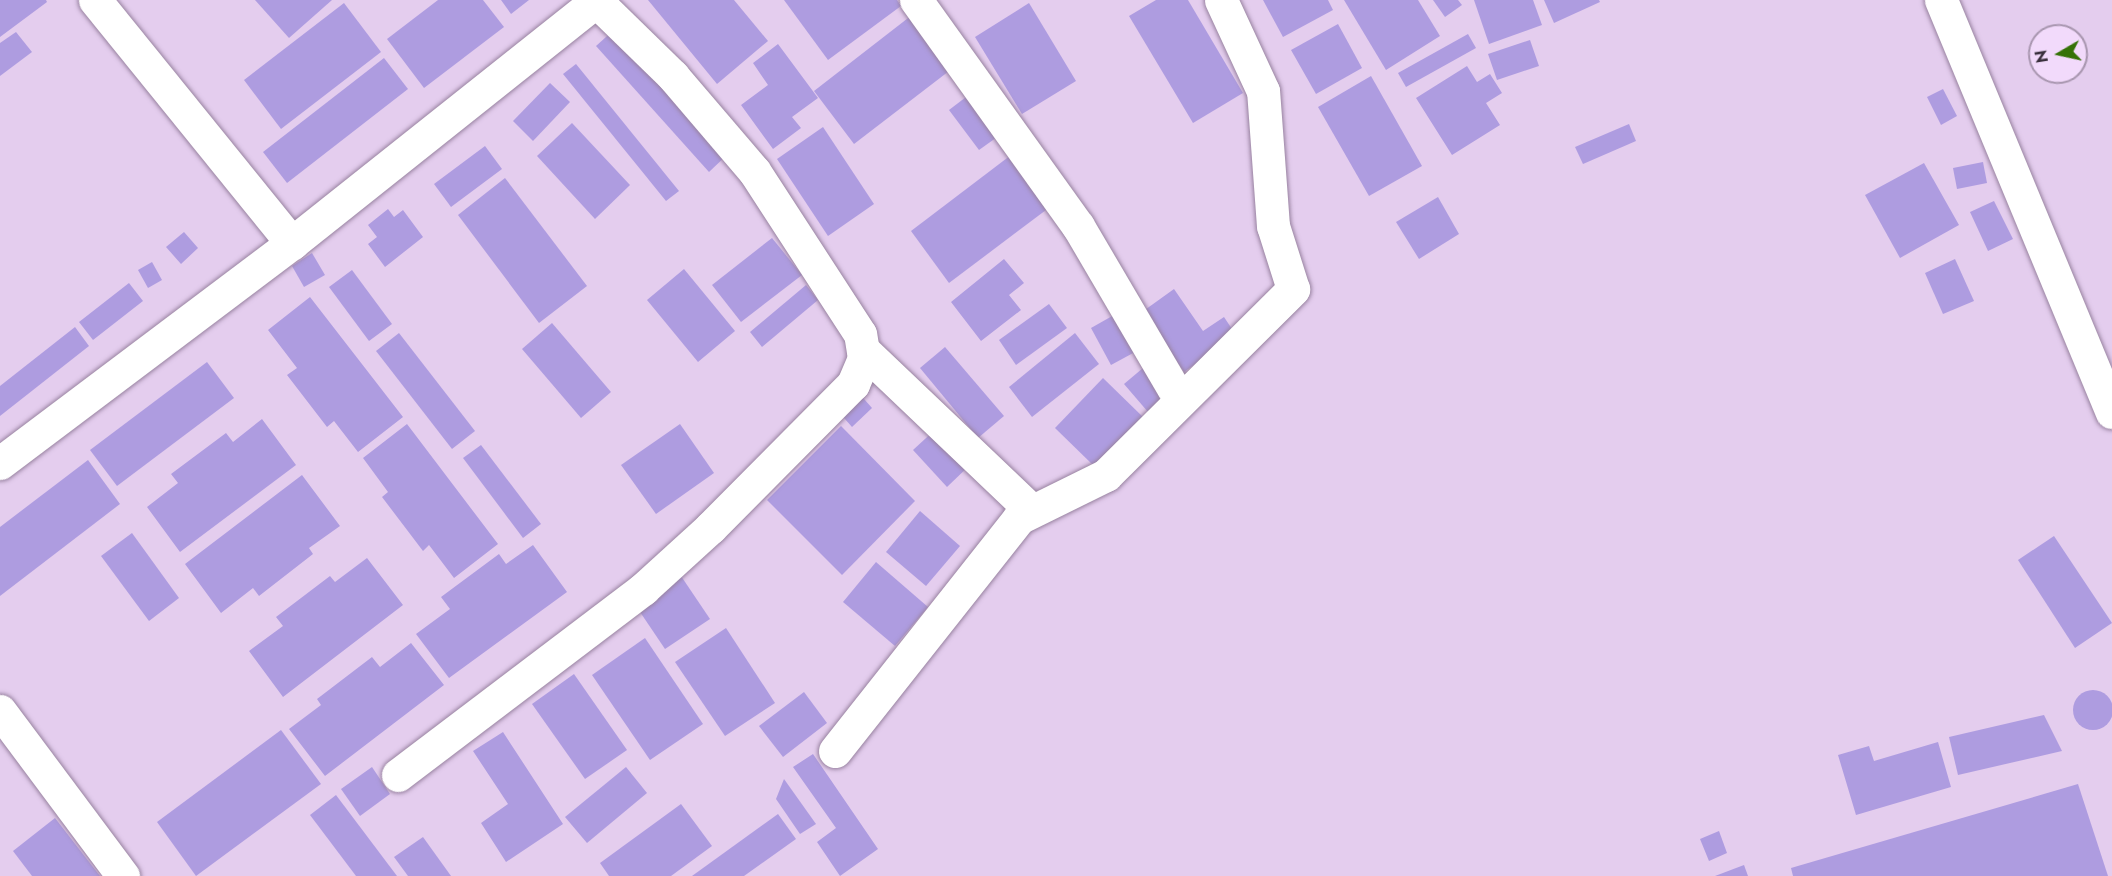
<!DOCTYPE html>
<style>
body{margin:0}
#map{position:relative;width:2112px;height:876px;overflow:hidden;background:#e4cdee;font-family:Jost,sans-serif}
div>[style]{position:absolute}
.building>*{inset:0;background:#ae9ce0}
.round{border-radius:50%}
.roads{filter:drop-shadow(0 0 2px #9882a0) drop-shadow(0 0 2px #9882a0)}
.minor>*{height:33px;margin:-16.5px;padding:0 16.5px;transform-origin:16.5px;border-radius:16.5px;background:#fff}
span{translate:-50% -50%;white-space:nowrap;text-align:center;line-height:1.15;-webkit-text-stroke:5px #f2dafb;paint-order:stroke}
.north{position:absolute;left:2028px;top:24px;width:60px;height:60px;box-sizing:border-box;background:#f2dafb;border:2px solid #a896af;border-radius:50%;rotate:261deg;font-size:16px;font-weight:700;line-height:24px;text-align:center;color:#3a303d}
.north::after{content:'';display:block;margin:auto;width:21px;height:27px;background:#357207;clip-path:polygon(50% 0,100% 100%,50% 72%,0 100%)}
</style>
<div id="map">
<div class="building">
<i style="clip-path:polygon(0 0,46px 0,47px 2px,0 37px)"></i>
<i style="clip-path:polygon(255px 0,332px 0,289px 38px)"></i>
<i style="clip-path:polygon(438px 0,483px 0,504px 27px,424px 88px,387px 39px)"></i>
<i style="clip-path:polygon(501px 0,529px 0,511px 14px)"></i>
<i style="clip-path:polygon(648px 0,734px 0,768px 41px,717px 84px)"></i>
<i style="clip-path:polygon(784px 0,897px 0,901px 6px,828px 60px)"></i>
<i style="clip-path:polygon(1156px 0,1188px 0,1243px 93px,1193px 123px,1129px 16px)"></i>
<i style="clip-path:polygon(1263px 0,1328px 0,1333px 10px,1283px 37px)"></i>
<i style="clip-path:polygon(1344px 0,1418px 0,1440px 36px,1386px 70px)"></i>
<i style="clip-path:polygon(1433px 0,1458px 0,1462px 5px,1445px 17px)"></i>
<i style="clip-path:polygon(1474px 0,1533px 0,1542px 25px,1489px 44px)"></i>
<i style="clip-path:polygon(1544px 0,1599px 0,1600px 2px,1554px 23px)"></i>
<i style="clip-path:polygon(344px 3px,381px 52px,281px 129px,244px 80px)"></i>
<i style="clip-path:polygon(1029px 3px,1076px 81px,1022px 114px,975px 37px)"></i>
<i style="clip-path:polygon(912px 15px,953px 68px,854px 144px,814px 91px)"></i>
<i style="clip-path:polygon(1338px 24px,1362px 68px,1316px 94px,1291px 50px)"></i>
<i style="clip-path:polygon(616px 28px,729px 153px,709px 172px,596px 46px)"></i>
<i style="clip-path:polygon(16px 32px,32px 52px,0 76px,0 43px)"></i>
<i style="clip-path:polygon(1468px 34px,1476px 48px,1406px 87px,1398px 73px)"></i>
<i style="clip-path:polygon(1530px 40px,1539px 66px,1497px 80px,1488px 54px)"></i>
<i style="clip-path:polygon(778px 44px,818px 98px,792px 117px,801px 128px,773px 149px,741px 105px,768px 85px,753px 63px)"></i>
<i style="clip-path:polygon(384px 58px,408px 89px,287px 183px,263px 152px)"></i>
<i style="clip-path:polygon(576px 64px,679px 191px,666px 201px,563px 74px)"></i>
<i style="clip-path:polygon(1467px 66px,1477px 82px,1490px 74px,1502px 93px,1486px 103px,1500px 125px,1452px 155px,1416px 98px)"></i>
<i style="clip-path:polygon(1371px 76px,1422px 166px,1369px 196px,1318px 107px)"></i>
<i style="clip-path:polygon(550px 83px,570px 102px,533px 141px,513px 121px)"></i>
<i style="clip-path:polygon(1943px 89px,1957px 116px,1941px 125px,1927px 97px)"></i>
<i style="clip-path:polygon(970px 94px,1000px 135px,979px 150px,949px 110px)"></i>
<i style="clip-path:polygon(572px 123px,630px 185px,595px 219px,537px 156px)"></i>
<i style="clip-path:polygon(1629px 124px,1636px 141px,1583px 164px,1575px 147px)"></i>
<i style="clip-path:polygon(823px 127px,874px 204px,828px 236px,777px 159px)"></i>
<i style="clip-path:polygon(485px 146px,502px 169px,451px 207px,434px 184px)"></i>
<i style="clip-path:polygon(1015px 152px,1054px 204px,949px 283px,911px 231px)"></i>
<i style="clip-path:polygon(1983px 162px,1987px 183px,1957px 189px,1953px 168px)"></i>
<i style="clip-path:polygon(1924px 163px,1959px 225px,1900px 258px,1865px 195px)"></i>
<i style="clip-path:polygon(505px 178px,587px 286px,539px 323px,458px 215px)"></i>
<i style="clip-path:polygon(1438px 197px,1459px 234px,1419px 259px,1396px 222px)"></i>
<i style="clip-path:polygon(1994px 201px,2013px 239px,1988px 251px,1970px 212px)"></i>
<i style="clip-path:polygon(388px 209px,394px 217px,403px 210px,423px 237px,385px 267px,368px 244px,377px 237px,368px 225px)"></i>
<i style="clip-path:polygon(184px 232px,198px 248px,181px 264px,166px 247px)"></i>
<i style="clip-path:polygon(772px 238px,802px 275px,741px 322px,712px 285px)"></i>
<i style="clip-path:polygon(312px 253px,325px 275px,304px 287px,292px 266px)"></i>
<i style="clip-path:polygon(1004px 259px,1024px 283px,1009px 295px,1021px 310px,981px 341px,951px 302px)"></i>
<i style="clip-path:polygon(1955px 259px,1974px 301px,1943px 314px,1925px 273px)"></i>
<i style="clip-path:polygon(152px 262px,162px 280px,148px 288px,138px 270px)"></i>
<i style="clip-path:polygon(684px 269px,735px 331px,698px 362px,647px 300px)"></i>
<i style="clip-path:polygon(352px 270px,392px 324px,369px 341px,329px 287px)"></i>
<i style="clip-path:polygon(129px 283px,143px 301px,93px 340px,79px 322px)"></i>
<i style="clip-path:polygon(806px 285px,818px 300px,762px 347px,750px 332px)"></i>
<i style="clip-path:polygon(1174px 289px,1203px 331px,1224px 317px,1236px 335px,1184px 372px,1142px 312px)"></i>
<i style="clip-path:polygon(310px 297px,403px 417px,358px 452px,334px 421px,327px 427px,287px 375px,297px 368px,268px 330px)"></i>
<i style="clip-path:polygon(1049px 304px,1067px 328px,1016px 365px,999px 340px)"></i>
<i style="clip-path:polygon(1114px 315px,1135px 352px,1111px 365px,1091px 328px)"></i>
<i style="clip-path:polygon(552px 323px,611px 392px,581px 418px,522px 349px)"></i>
<i style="clip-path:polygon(75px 327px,89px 346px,0 416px,0 386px)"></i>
<i style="clip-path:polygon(399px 333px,475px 431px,452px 449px,376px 351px)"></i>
<i style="clip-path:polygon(1075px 333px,1099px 364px,1032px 417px,1009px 387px)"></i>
<i style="clip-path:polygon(945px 347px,1004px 416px,978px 438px,920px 368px)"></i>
<i style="clip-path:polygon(207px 362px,234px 398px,117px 486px,90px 450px)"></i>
<i style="clip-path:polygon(1143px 368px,1167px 395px,1148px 412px,1124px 384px)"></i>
<i style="clip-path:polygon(1103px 378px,1144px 418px,1095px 467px,1055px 428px)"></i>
<i style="clip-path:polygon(857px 391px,872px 408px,852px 427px,837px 410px)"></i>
<i style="clip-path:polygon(262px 419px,296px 465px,180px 552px,147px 507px,178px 483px,171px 474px,226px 433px,233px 442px)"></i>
<i style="clip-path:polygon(407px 424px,498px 544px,454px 578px,429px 545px,423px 551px,382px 497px,388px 492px,363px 458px)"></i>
<i style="clip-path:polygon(680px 424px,714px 473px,656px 514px,621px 465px)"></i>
<i style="clip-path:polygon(841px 426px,915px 501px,842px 575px,767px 500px)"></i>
<i style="clip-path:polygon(938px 427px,971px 464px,947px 487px,913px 450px)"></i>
<i style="clip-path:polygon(481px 445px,541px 524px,523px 538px,463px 458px)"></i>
<i style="clip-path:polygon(88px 460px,120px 504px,0 596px,0 527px)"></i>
<i style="clip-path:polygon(302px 475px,340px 526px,309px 548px,313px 554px,259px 596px,253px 588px,221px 613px,185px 564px)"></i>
<i style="clip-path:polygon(920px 511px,960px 546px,926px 586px,886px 552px)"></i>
<i style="clip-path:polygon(132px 533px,179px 598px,149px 621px,101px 556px)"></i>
<i style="clip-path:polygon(2054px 536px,2112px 623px,2075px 648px,2018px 560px)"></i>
<i style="clip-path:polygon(533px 545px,567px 592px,449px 678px,416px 634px,450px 609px,441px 597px,499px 554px,506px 564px)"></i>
<i style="clip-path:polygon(367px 558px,403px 605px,283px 697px,249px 651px,283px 626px,276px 617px,330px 576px,335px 582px)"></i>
<i style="clip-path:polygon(876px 562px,928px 607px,895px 646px,843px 602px)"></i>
<i style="clip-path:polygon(681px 576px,710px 619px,665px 649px,636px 606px)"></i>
<i style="clip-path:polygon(726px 628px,775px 703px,725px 736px,675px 662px)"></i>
<i style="clip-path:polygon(645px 638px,703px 724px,650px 760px,592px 675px)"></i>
<i style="clip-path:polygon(411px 643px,444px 685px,325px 776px,289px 729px,321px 705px,317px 699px,372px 657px,380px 667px)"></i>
<i style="clip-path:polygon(574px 674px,627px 750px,585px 779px,532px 704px)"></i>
<i class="round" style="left:2073px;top:690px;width:40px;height:40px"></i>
<i style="clip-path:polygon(804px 692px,827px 723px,783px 757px,759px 726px)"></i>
<i style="clip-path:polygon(2044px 715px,2062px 751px,1958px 775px,1949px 737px)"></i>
<i style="clip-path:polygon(281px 730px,321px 784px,196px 876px,157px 822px)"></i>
<i style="clip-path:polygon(503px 732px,563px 824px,506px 862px,481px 823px,508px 804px,473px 751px)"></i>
<i style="clip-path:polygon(1938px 742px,1951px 787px,1856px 815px,1838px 755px,1869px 746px,1874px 761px)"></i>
<i style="clip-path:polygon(813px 754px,878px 849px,840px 876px,817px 842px,836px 828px,793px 767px)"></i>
<i style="clip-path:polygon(372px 767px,390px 794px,360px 816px,341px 789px)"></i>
<i style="clip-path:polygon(626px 767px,647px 793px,587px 843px,565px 817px)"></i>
<i style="clip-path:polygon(784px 779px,816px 824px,800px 834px,776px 799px)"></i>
<i style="clip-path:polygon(2078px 784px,2108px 876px,1793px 876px,1791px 868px)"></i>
<i style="clip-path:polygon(336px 795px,397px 876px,356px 876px,310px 815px)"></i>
<i style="clip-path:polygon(681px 804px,712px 846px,671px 876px,609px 876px,600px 863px)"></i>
<i style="clip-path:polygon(778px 814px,796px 839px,744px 876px,692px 876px)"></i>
<i style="clip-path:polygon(55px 818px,100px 876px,32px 876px,13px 851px)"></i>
<i style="clip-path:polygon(1719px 831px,1727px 853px,1709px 861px,1700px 839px)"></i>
<i style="clip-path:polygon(423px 837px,451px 876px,408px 876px,394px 857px)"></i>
<i style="clip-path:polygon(1744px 865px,1748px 876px,1715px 876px)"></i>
</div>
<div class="roads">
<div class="minor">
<i style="left:95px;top:0;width:313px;rotate:51deg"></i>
<i style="left:916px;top:0;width:278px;rotate:54.4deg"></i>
<i style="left:1078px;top:226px;width:188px;rotate:59.6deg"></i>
<i style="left:1941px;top:0;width:446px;rotate:67.5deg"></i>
<i style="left:863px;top:350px;width:233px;rotate:43.6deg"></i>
<i style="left:0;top:463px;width:366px;rotate:-37deg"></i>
<i style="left:292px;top:243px;width:390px;rotate:-38.5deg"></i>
<i style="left:0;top:711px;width:206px;rotate:53.3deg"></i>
<i style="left:835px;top:751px;width:297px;rotate:-51.7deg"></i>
<i style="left:1019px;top:518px;width:97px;rotate:-26.3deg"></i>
<i style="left:1106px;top:475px;width:264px;rotate:-44.8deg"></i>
<i style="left:1293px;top:289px;width:66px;rotate:-107.6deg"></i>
<i style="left:1273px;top:226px;width:135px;rotate:-94.2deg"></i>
<i style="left:1263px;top:91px;width:100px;rotate:-114.8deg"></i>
<i style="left:398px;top:775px;width:308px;rotate:-37.2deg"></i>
<i style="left:643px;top:589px;width:91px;rotate:-42.3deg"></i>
<i style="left:710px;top:528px;width:203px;rotate:-45.2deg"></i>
<i style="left:853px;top:384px;width:28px;rotate:-67deg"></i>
<i style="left:864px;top:358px;width:24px;rotate:-99deg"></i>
<i style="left:860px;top:334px;width:194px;rotate:-123deg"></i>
<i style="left:754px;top:171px;width:125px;rotate:-130.5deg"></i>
<i style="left:673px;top:76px;width:109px;rotate:-135.7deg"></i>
</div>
</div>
<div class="north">N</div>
</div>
